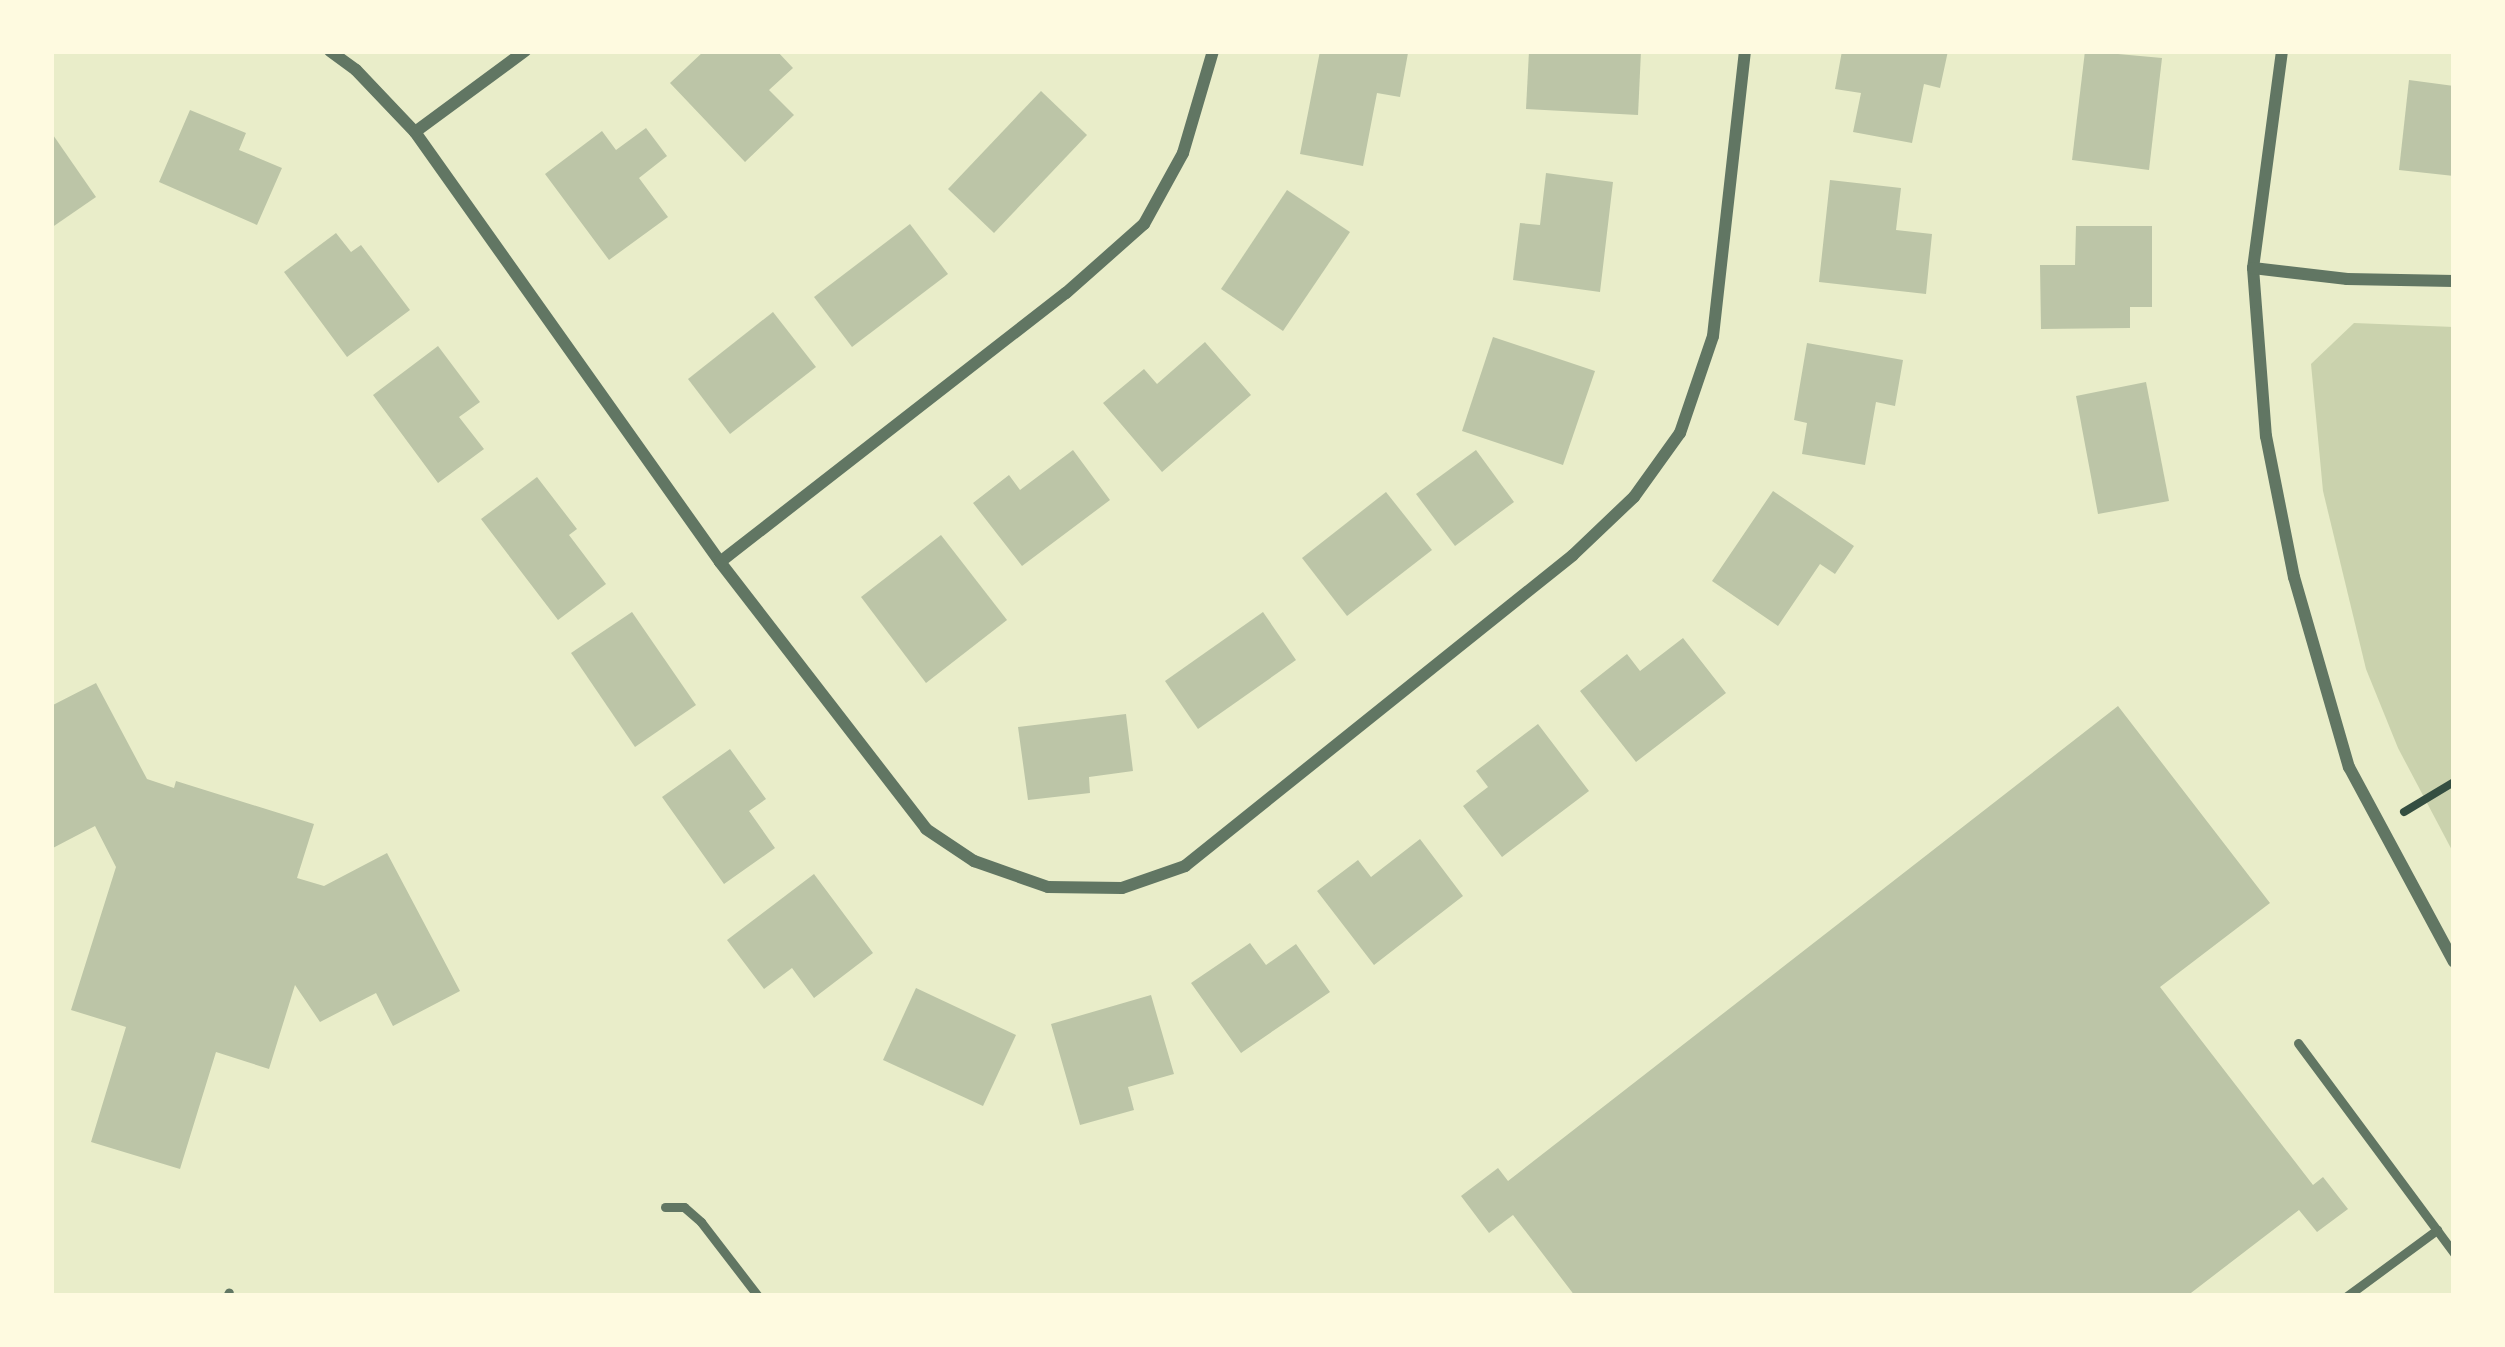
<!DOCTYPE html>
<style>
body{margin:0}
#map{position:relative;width:2505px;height:1347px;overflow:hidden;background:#e9edc9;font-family:"Fira Sans Condensed",sans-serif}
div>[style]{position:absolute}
.green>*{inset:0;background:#cad2ad}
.building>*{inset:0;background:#bcc5a7}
.path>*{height:8px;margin:-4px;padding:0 4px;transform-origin:4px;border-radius:4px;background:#344e41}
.service>*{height:9px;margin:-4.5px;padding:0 4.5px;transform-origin:4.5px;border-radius:4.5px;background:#617663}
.minor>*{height:12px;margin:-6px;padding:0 6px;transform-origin:6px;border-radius:6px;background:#617663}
span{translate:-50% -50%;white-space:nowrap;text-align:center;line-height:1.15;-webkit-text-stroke:9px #fefae0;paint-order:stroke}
.frame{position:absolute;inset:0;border:54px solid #fefae0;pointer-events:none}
</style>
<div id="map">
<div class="green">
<i style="clip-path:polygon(2354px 323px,2454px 327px,2454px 854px,2398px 748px,2366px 669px,2323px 491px,2311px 364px)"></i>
</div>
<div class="building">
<i style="clip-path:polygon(704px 51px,777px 51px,793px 68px,769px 90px,794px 115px,745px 162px,670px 83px)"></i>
<i style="clip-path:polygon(1320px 51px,1408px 53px,1400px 97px,1377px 93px,1363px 166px,1300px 154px)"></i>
<i style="clip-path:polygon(1529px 51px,1641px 51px,1638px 115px,1526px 109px)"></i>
<i style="clip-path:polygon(1842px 51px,1948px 51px,1940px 88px,1924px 84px,1912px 143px,1853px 132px,1861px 93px,1835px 89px)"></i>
<i style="clip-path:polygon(2085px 51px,2162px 58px,2149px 170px,2072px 160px)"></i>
<i style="clip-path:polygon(2409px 80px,2454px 86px,2454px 176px,2399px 170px)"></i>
<i style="clip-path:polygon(1041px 91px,1087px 135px,994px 233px,948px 189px)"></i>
<i style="clip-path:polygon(190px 110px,246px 133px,239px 150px,282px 168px,257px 225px,159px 182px)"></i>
<i style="clip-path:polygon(646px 128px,667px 156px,639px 178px,668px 217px,609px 260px,545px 174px,602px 131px,616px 150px)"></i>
<i style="clip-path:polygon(51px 132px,96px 197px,51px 228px)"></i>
<i style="clip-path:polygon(1546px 173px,1613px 182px,1600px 292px,1513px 280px,1520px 223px,1540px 225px)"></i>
<i style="clip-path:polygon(1830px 180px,1901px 188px,1896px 230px,1932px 234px,1926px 294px,1819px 282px)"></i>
<i style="clip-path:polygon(1287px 190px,1350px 232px,1283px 331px,1221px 289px)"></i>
<i style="clip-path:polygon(910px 224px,948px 274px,852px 347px,814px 297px)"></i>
<i style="clip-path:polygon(2076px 226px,2152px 226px,2152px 307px,2130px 307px,2130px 328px,2041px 329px,2040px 265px,2075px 265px)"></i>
<i style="clip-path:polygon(336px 233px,351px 252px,361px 245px,410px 310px,347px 357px,284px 272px)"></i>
<i style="clip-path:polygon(773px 312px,816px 367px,730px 434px,688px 379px)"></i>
<i style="clip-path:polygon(1493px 337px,1595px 371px,1563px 465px,1462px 431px)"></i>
<i style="clip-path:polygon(1205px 342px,1251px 395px,1162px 472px,1103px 403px,1144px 369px,1157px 384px)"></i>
<i style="clip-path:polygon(1807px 343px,1903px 360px,1895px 406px,1876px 402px,1865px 465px,1802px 454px,1807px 423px,1794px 420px)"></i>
<i style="clip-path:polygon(438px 346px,480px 402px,459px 417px,484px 449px,438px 483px,373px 395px)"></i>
<i style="clip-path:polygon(2146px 382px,2169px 501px,2098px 514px,2076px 396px)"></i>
<i style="clip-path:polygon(1073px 450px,1110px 500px,1022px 566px,973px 503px,1009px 475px,1020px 490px)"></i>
<i style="clip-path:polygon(1476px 450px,1514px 502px,1455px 546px,1416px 494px)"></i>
<i style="clip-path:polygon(537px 477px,577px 529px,569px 535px,606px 584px,558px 620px,481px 519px)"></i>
<i style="clip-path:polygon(1773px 491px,1854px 546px,1835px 574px,1820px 564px,1778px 626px,1712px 581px)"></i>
<i style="clip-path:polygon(1386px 492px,1432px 550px,1347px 616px,1302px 558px)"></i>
<i style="clip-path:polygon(941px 535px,1007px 620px,926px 683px,861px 597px)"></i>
<i style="clip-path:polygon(632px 612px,696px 705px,635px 747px,571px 653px)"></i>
<i style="clip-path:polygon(1263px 612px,1296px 660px,1198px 729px,1165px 681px)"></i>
<i style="clip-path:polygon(1683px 638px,1726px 693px,1636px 762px,1580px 691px,1627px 654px,1640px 671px)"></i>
<i style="clip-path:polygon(96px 683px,147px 779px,174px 788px,176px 781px,314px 824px,297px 878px,324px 886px,387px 853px,460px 991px,393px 1026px,376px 993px,320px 1022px,295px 985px,269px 1069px,216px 1052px,180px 1169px,91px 1142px,126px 1027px,71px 1010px,116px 867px,95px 826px,51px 849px,51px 706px)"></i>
<i style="clip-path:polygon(2118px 706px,2270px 903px,2160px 987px,2313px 1185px,2323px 1177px,2348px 1209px,2317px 1232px,2299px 1210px,2187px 1296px,1575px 1296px,1513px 1215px,1489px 1233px,1461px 1196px,1498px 1168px,1508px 1181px)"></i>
<i style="clip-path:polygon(1126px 714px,1133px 771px,1089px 777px,1090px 793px,1028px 800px,1018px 727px)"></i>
<i style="clip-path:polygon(1538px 724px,1589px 791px,1502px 857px,1463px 806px,1488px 787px,1476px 771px)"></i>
<i style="clip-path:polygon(730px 749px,766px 799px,749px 811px,775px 848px,724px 884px,662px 797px)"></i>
<i style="clip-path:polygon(1420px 839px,1463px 896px,1374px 965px,1317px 891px,1358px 860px,1371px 877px)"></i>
<i style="clip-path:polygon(814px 874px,873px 953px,814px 998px,792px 968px,764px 989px,727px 940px)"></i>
<i style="clip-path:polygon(1250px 943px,1266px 965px,1296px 944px,1330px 992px,1241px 1053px,1191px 983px)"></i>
<i style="clip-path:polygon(916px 988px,1016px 1035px,983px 1106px,883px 1060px)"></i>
<i style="clip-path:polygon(1151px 995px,1174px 1074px,1128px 1087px,1134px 1110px,1080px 1125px,1051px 1024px)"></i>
</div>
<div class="path">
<i style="left:2404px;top:812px;width:58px;rotate:-31deg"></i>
</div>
<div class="service">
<i style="left:2298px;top:1043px;width:262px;rotate:53.4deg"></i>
<i style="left:665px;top:1207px;width:19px"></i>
<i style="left:684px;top:1207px;width:23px;rotate:41deg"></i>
<i style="left:701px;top:1222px;width:93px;rotate:52.4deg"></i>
<i style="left:227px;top:1296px;width:4px;rotate:-63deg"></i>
<i style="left:2347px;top:1296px;width:112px;rotate:-36.3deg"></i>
</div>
<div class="minor">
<i style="left:330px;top:51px;width:32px;rotate:36deg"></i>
<i style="left:356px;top:70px;width:86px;rotate:46.4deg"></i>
<i style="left:415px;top:132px;width:527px;rotate:54.65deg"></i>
<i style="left:720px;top:562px;width:337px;rotate:52.3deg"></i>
<i style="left:926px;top:829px;width:58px;rotate:33.7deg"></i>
<i style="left:974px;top:861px;width:78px;rotate:19.4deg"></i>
<i style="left:1048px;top:887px;width:74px;rotate:0.8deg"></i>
<i style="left:1122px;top:888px;width:67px;rotate:-19.2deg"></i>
<i style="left:1185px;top:866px;width:497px;rotate:-38.7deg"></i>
<i style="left:1573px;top:555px;width:84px;rotate:-43.6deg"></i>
<i style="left:1634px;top:497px;width:79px;rotate:-54.3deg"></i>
<i style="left:1680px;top:433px;width:102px;rotate:-71.2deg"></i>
<i style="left:1713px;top:336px;width:287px;rotate:-83.6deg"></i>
<i style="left:2282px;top:51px;width:219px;rotate:97.6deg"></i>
<i style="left:2253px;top:268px;width:169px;rotate:85.6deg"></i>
<i style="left:2266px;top:436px;width:144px;rotate:78.8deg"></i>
<i style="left:2294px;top:577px;width:198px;rotate:73.9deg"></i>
<i style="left:2349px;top:767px;width:221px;rotate:61.7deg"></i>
<i style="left:415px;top:132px;width:137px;rotate:-36.4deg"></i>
<i style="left:2253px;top:268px;width:95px;rotate:6.7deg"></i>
<i style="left:2347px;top:279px;width:107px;rotate:1.1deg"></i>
<i style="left:720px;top:562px;width:438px;rotate:-37.9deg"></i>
<i style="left:1066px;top:293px;width:104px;rotate:-41.5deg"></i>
<i style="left:1144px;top:224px;width:81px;rotate:-61.2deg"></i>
<i style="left:1183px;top:153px;width:106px;rotate:-73.6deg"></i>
</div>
<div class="frame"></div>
</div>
